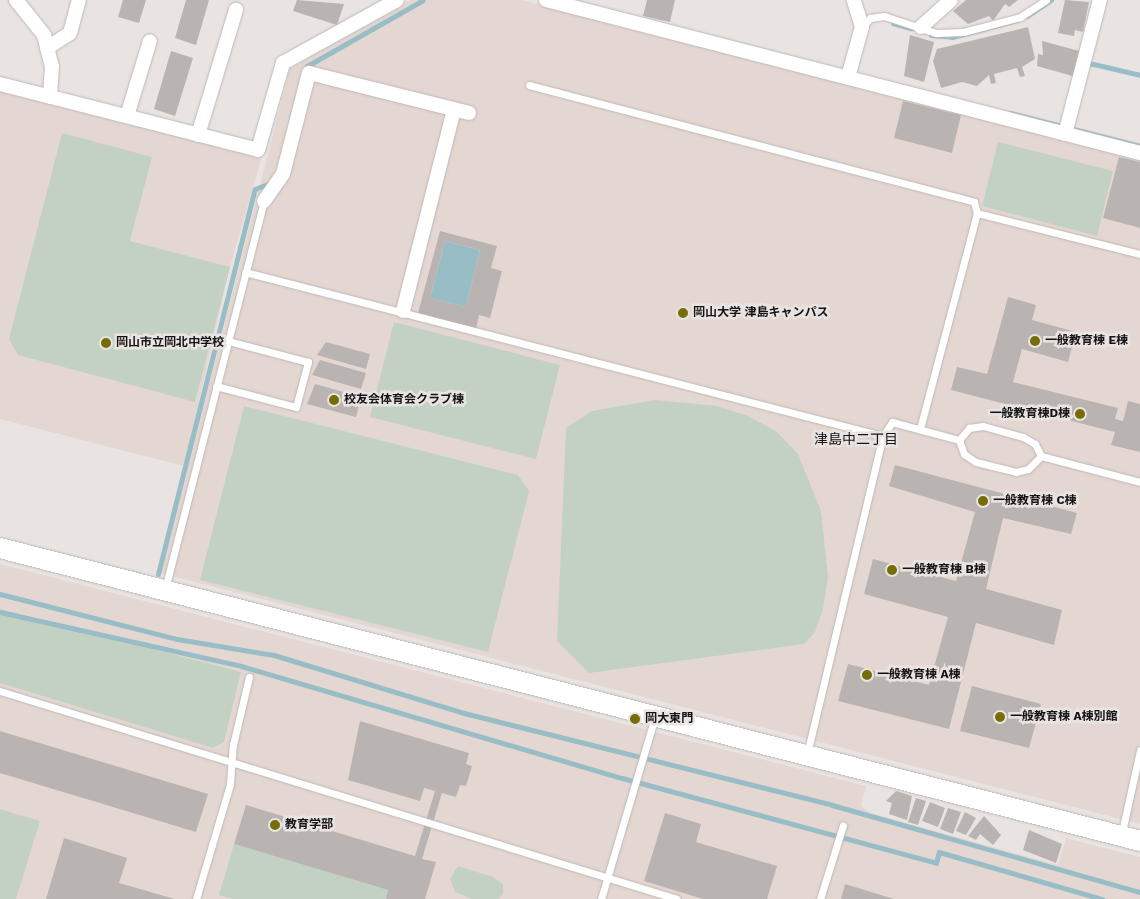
<!DOCTYPE html>
<meta charset="utf-8">
<style>
body{margin:0}
#map{position:relative;width:1140px;height:899px;overflow:hidden;background:#e9e4e2;font-family:"Work Sans","Noto Sans JP",sans-serif}
div>[style]{position:absolute}
.built>*{inset:0;background:#e4d7d2}
.green>*{inset:0;background:#c3d1c3}
.water>*{inset:0;background:#99bdc6}
.stream>*{height:5px;margin:-2.5px;padding:0 2.5px;transform-origin:2.5px;border-radius:2.5px;background:#99bdc6}
.building>*{inset:0;background:#b9b4b2}
.roads{filter:drop-shadow(0 0 1px #bdb8b7) drop-shadow(0 0 1px #bdb8b7)}
.lane>*{height:7px;margin:-3.5px;padding:0 3.5px;transform-origin:3.5px;border-radius:3.5px;background:#fff}
.street>*{height:14px;margin:-7px;padding:0 7px;transform-origin:7px;border-radius:7px;background:#fff}
.secondary>*{height:20px;margin:-10px;padding:0 10px;transform-origin:10px;border-radius:10px;background:#fff}
.dots>*{width:14px;height:14px;translate:-50% -50%;box-sizing:border-box;border:2px solid #e9e4e2;border-radius:50%}
span{translate:-50% -50%;white-space:nowrap;text-align:center;line-height:1.15;-webkit-text-stroke:5px #e9e4e2;paint-order:stroke}
.poi-label{font-size:12px;color:#151313;font-weight:700}
.left{translate:0 -50%;text-align:left}
.right{translate:-100% -50%;text-align:right}
.neighbourhood-label{font-size:14px;color:#151313}
</style>
<div id="map">
<div class="built">
<i style="clip-path:polygon(411px 0,522px 0,1140px 159px,1140px 824px,160px 573px,290px 69px)"></i>
<i style="clip-path:polygon(0 89px,262px 156px,230px 267px,184px 466px,0 419px)"></i>
<i style="clip-path:polygon(0 564px,866px 786px,861px 806px,871px 813px,1058px 865px,1066px 838px,1140px 857px,1140px 899px,0 899px)"></i>
</div>
<div class="green">
<i style="clip-path:polygon(62px 133px,152px 157px,130px 241px,230px 267px,195px 402px,18px 355px,9px 339px)"></i>
<i style="clip-path:polygon(998px 142px,1113px 171px,1097px 236px,982px 206px)"></i>
<i style="clip-path:polygon(394px 322px,560px 365px,536px 459px,370px 417px)"></i>
<i style="clip-path:polygon(655px 400px,717px 406px,748px 416px,777px 432px,798px 454px,821px 511px,828px 577px,823px 609px,815px 632px,804px 644px,589px 673px,557px 641px,566px 428px,592px 411px)"></i>
<i style="clip-path:polygon(244px 406px,518px 475px,529px 491px,488px 652px,200px 580px)"></i>
<i style="clip-path:polygon(0 609px,241px 672px,224px 742px,213px 748px,0 683px)"></i>
<i style="clip-path:polygon(0 809px,40px 821px,16px 899px,0 899px)"></i>
<i style="clip-path:polygon(234px 844px,388px 890px,386px 899px,233px 899px,219px 895px)"></i>
<i style="clip-path:polygon(458px 866px,493px 877px,503px 884px,503px 894px,498px 899px,472px 899px,455px 892px,450px 879px)"></i>
</div>
<div class="water">
<i style="clip-path:polygon(445px 241px,480px 250px,466px 307px,430px 298px)"></i>
</div>
<div class="stream">
<i style="left:1027px;top:16px;width:29px;rotate:-34deg"></i>
<i style="left:893px;top:23px;width:19px;rotate:16deg"></i>
<i style="left:931px;top:35px;width:21px;rotate:5deg"></i>
<i style="left:952px;top:37px;width:67px;rotate:-14.7deg"></i>
<i style="left:1087px;top:67px;width:4px;rotate:-63deg"></i>
<i style="left:1089px;top:63px;width:52px;rotate:13.2deg"></i>
<i style="left:306px;top:73px;width:7px;rotate:-82deg"></i>
<i style="left:307px;top:66px;width:133px;rotate:-29.6deg"></i>
<i style="left:1010px;top:113px;width:134px;rotate:14.2deg"></i>
<i style="left:158px;top:574px;width:397px;rotate:-75.9deg"></i>
<i style="left:255px;top:189px;width:18px;rotate:-22deg"></i>
<i style="left:0;top:594px;width:183px;rotate:14.3deg"></i>
<i style="left:177px;top:639px;width:98px;rotate:9.4deg"></i>
<i style="left:274px;top:655px;width:199px;rotate:17deg"></i>
<i style="left:464px;top:713px;width:379px;rotate:14deg"></i>
<i style="left:832px;top:805px;width:320px;rotate:15.8deg"></i>
<i style="left:0;top:612px;width:247px;rotate:12.6deg"></i>
<i style="left:241px;top:666px;width:397px;rotate:16.4deg"></i>
<i style="left:622px;top:778px;width:325px;rotate:15.1deg"></i>
<i style="left:936px;top:863px;width:11px;rotate:-75deg"></i>
<i style="left:939px;top:852px;width:170px;rotate:16.1deg"></i>
</div>
<div class="building">
<i style="clip-path:polygon(123px 0,146px 0,139px 23px,118px 17px)"></i>
<i style="clip-path:polygon(186px 0,209px 0,196px 45px,175px 38px)"></i>
<i style="clip-path:polygon(297px 0,344px 4px,337px 25px,293px 11px)"></i>
<i style="clip-path:polygon(647px 0,675px 0,670px 22px,643px 16px)"></i>
<i style="clip-path:polygon(966px 0,1018px 0,1009px 7px,1005px 4px,993px 21px,989px 16px,968px 24px,953px 11px)"></i>
<i style="clip-path:polygon(1065px 0,1089px 2px,1083px 32px,1075px 30px,1074px 36px,1058px 33px)"></i>
<i style="clip-path:polygon(1028px 27px,1035px 59px,1022px 67px,1025px 76px,1020px 77px,1017px 68px,994px 74px,996px 83px,991px 84px,989px 75px,977px 86px,962px 82px,941px 88px,933px 61px,937px 49px)"></i>
<i style="clip-path:polygon(910px 35px,934px 42px,924px 82px,904px 76px)"></i>
<i style="clip-path:polygon(1042px 41px,1083px 52px,1076px 77px,1037px 66px,1038px 54px,1043px 55px)"></i>
<i style="clip-path:polygon(171px 51px,193px 58px,175px 116px,154px 109px)"></i>
<i style="clip-path:polygon(903px 101px,961px 115px,952px 153px,894px 138px)"></i>
<i style="clip-path:polygon(1119px 157px,1140px 162px,1140px 228px,1103px 218px)"></i>
<i style="clip-path:polygon(evenodd,440px 231px,497px 246px,491px 268px,502px 271px,490px 318px,479px 315px,476px 329px,418px 313px,440px 231px,445px 241px,480px 250px,466px 307px,430px 298px,445px 241px)"></i>
<i style="clip-path:polygon(1008px 297px,1036px 305px,1032px 320px,1076px 332px,1068px 362px,1022px 349px,1013px 382px,1118px 408px,1115px 419px,1123px 421px,1128px 401px,1140px 404px,1140px 452px,1111px 445px,1115px 432px,951px 390px,957px 367px,987px 374px)"></i>
<i style="clip-path:polygon(326px 342px,370px 354px,366px 369px,317px 355px)"></i>
<i style="clip-path:polygon(320px 360px,366px 373px,361px 389px,312px 375px)"></i>
<i style="clip-path:polygon(315px 384px,361px 397px,356px 417px,307px 404px)"></i>
<i style="clip-path:polygon(895px 465px,1077px 513px,1071px 534px,1003px 518px,986px 589px,1062px 610px,1054px 645px,976px 623px,949px 729px,838px 701px,848px 664px,929px 685px,948px 617px,864px 594px,873px 559px,956px 581px,975px 512px,889px 486px)"></i>
<i style="clip-path:polygon(972px 686px,1041px 704px,1029px 748px,960px 731px)"></i>
<i style="clip-path:polygon(360px 721px,469px 753px,466px 764px,472px 766px,466px 786px,460px 785px,456px 797px,442px 793px,422px 859px,436px 862px,425px 899px,386px 899px,388px 890px,234px 844px,246px 805px,415px 856px,435px 791px,424px 788px,420px 801px,348px 780px)"></i>
<i style="clip-path:polygon(0 731px,208px 794px,196px 832px,0 773px)"></i>
<i style="clip-path:polygon(896px 791px,912px 796px,907px 820px,889px 814px,892px 803px,886px 801px)"></i>
<i style="clip-path:polygon(916px 798px,926px 801px,918px 825px,908px 822px)"></i>
<i style="clip-path:polygon(930px 802px,945px 808px,938px 827px,922px 821px)"></i>
<i style="clip-path:polygon(948px 808px,961px 812px,953px 834px,940px 829px)"></i>
<i style="clip-path:polygon(965px 812px,976px 818px,966px 835px,956px 831px)"></i>
<i style="clip-path:polygon(665px 813px,701px 824px,696px 842px,777px 866px,767px 899px,703px 899px,644px 881px)"></i>
<i style="clip-path:polygon(984px 816px,1001px 835px,993px 845px,980px 834px,976px 840px,968px 836px)"></i>
<i style="clip-path:polygon(1029px 830px,1062px 844px,1056px 863px,1023px 850px)"></i>
<i style="clip-path:polygon(64px 838px,127px 858px,119px 883px,175px 899px,46px 899px)"></i>
<i style="clip-path:polygon(845px 884px,894px 899px,841px 899px)"></i>
</div>
<div class="roads">
<div class="lane">
<i style="left:862px;top:27px;width:12px;rotate:-48deg"></i>
<i style="left:870px;top:18px;width:14px;rotate:-8deg"></i>
<i style="left:884px;top:16px;width:55px;rotate:18.1deg"></i>
<i style="left:936px;top:33px;width:27px;rotate:-2deg"></i>
<i style="left:963px;top:32px;width:59px;rotate:-14.7deg"></i>
<i style="left:1020px;top:17px;width:31px;rotate:-33deg"></i>
<i style="left:529px;top:85px;width:460px;rotate:14.7deg"></i>
<i style="left:974px;top:202px;width:11px;rotate:75deg"></i>
<i style="left:977px;top:213px;width:223px;rotate:104.8deg"></i>
<i style="left:977px;top:213px;width:168px;rotate:14.1deg"></i>
<i style="left:245px;top:272px;width:659px;rotate:14.42deg"></i>
<i style="left:216px;top:386px;width:83px;rotate:14.7deg"></i>
<i style="left:296px;top:407px;width:47px;rotate:-75.1deg"></i>
<i style="left:308px;top:362px;width:83px;rotate:-165.3deg"></i>
<i style="left:959px;top:440px;width:16px;rotate:-50deg"></i>
<i style="left:969px;top:428px;width:14px;rotate:-8deg"></i>
<i style="left:983px;top:426px;width:41px;rotate:15.4deg"></i>
<i style="left:1023px;top:437px;width:14px;rotate:30deg"></i>
<i style="left:1035px;top:444px;width:13px;rotate:63deg"></i>
<i style="left:165px;top:589px;width:400px;rotate:-75.7deg"></i>
<i style="left:0;top:691px;width:708px;rotate:17.08deg"></i>
<i style="left:807px;top:754px;width:327px;rotate:-76.6deg"></i>
<i style="left:883px;top:436px;width:17px;rotate:-57deg"></i>
<i style="left:892px;top:422px;width:69px;rotate:15deg"></i>
<i style="left:959px;top:440px;width:15px;rotate:70deg"></i>
<i style="left:964px;top:454px;width:14px;rotate:34deg"></i>
<i style="left:976px;top:462px;width:41px;rotate:14deg"></i>
<i style="left:1016px;top:472px;width:12px;rotate:-14deg"></i>
<i style="left:1028px;top:469px;width:18px;rotate:-45deg"></i>
<i style="left:1041px;top:456px;width:102px;rotate:14.7deg"></i>
<i style="left:1121px;top:836px;width:88px;rotate:-77.5deg"></i>
<i style="left:196px;top:899px;width:120px;rotate:-73.5deg"></i>
<i style="left:230px;top:784px;width:39px;rotate:-86deg"></i>
<i style="left:233px;top:745px;width:70px;rotate:-76.8deg"></i>
<i style="left:601px;top:899px;width:190px;rotate:-73.5deg"></i>
<i style="left:820px;top:899px;width:77px;rotate:-72.7deg"></i>
</div>
<div class="street">
<i style="left:16px;top:0;width:45px;rotate:51.3deg"></i>
<i style="left:44px;top:35px;width:32px;rotate:76deg"></i>
<i style="left:52px;top:66px;width:31px;rotate:94deg"></i>
<i style="left:546px;top:0;width:613px;rotate:14.44deg"></i>
<i style="left:921px;top:27px;width:40px;rotate:-42deg"></i>
<i style="left:47px;top:48px;width:27px;rotate:-33deg"></i>
<i style="left:70px;top:33px;width:34px;rotate:-75deg"></i>
<i style="left:848px;top:77px;width:52px;rotate:-74.4deg"></i>
<i style="left:862px;top:27px;width:28px;rotate:-107deg"></i>
<i style="left:0;top:84px;width:266px;rotate:14.3deg"></i>
<i style="left:258px;top:150px;width:91px;rotate:-74deg"></i>
<i style="left:283px;top:63px;width:130px;rotate:-28.9deg"></i>
<i style="left:127px;top:116px;width:78px;rotate:-73deg"></i>
<i style="left:1065px;top:134px;width:138px;rotate:-75.4deg"></i>
<i style="left:198px;top:135px;width:131px;rotate:-73.1deg"></i>
<i style="left:264px;top:201px;width:33px;rotate:-55deg"></i>
<i style="left:283px;top:174px;width:104px;rotate:-75.6deg"></i>
<i style="left:309px;top:73px;width:165px;rotate:14deg"></i>
<i style="left:403px;top:311px;width:207px;rotate:-75.8deg"></i>
</div>
<div class="secondary">
<i style="left:0;top:548px;width:1177px;rotate:14.41deg"></i>
</div>
</div>
<div class="dots">
<i style="left:683px;top:313px;background:#766d09"></i>
<i style="left:1035px;top:341px;background:#766d09"></i>
<i style="left:106px;top:343px;background:#766d09"></i>
<i style="left:334px;top:400px;background:#766d09"></i>
<i style="left:1080px;top:414px;background:#766d09"></i>
<i style="left:983px;top:501px;background:#766d09"></i>
<i style="left:892px;top:570px;background:#766d09"></i>
<i style="left:867px;top:675px;background:#766d09"></i>
<i style="left:1000px;top:717px;background:#766d09"></i>
<i style="left:635px;top:719px;background:#766d09"></i>
<i style="left:275px;top:825px;background:#766d09"></i>
</div>
<div class="poi-label">
<span class="left" style="left:693px;top:313px">岡山大学 津島キャンパス</span>
<span class="left" style="left:1045px;top:341px">一般教育棟 E棟</span>
<span class="left" style="left:116px;top:343px">岡山市立岡北中学校</span>
<span class="left" style="left:344px;top:400px">校友会体育会クラブ棟</span>
<span class="right" style="left:1070px;top:414px">一般教育棟D棟</span>
<span class="left" style="left:993px;top:501px">一般教育棟 C棟</span>
<span class="left" style="left:902px;top:570px">一般教育棟 B棟</span>
<span class="left" style="left:877px;top:675px">一般教育棟 A棟</span>
<span class="left" style="left:1010px;top:717px">一般教育棟 A棟別館</span>
<span class="left" style="left:645px;top:719px">岡大東門</span>
<span class="left" style="left:285px;top:825px">教育学部</span>
</div>
<div class="neighbourhood-label">
<span style="left:856px;top:439px">津島中二丁目</span>
</div>
</div>
